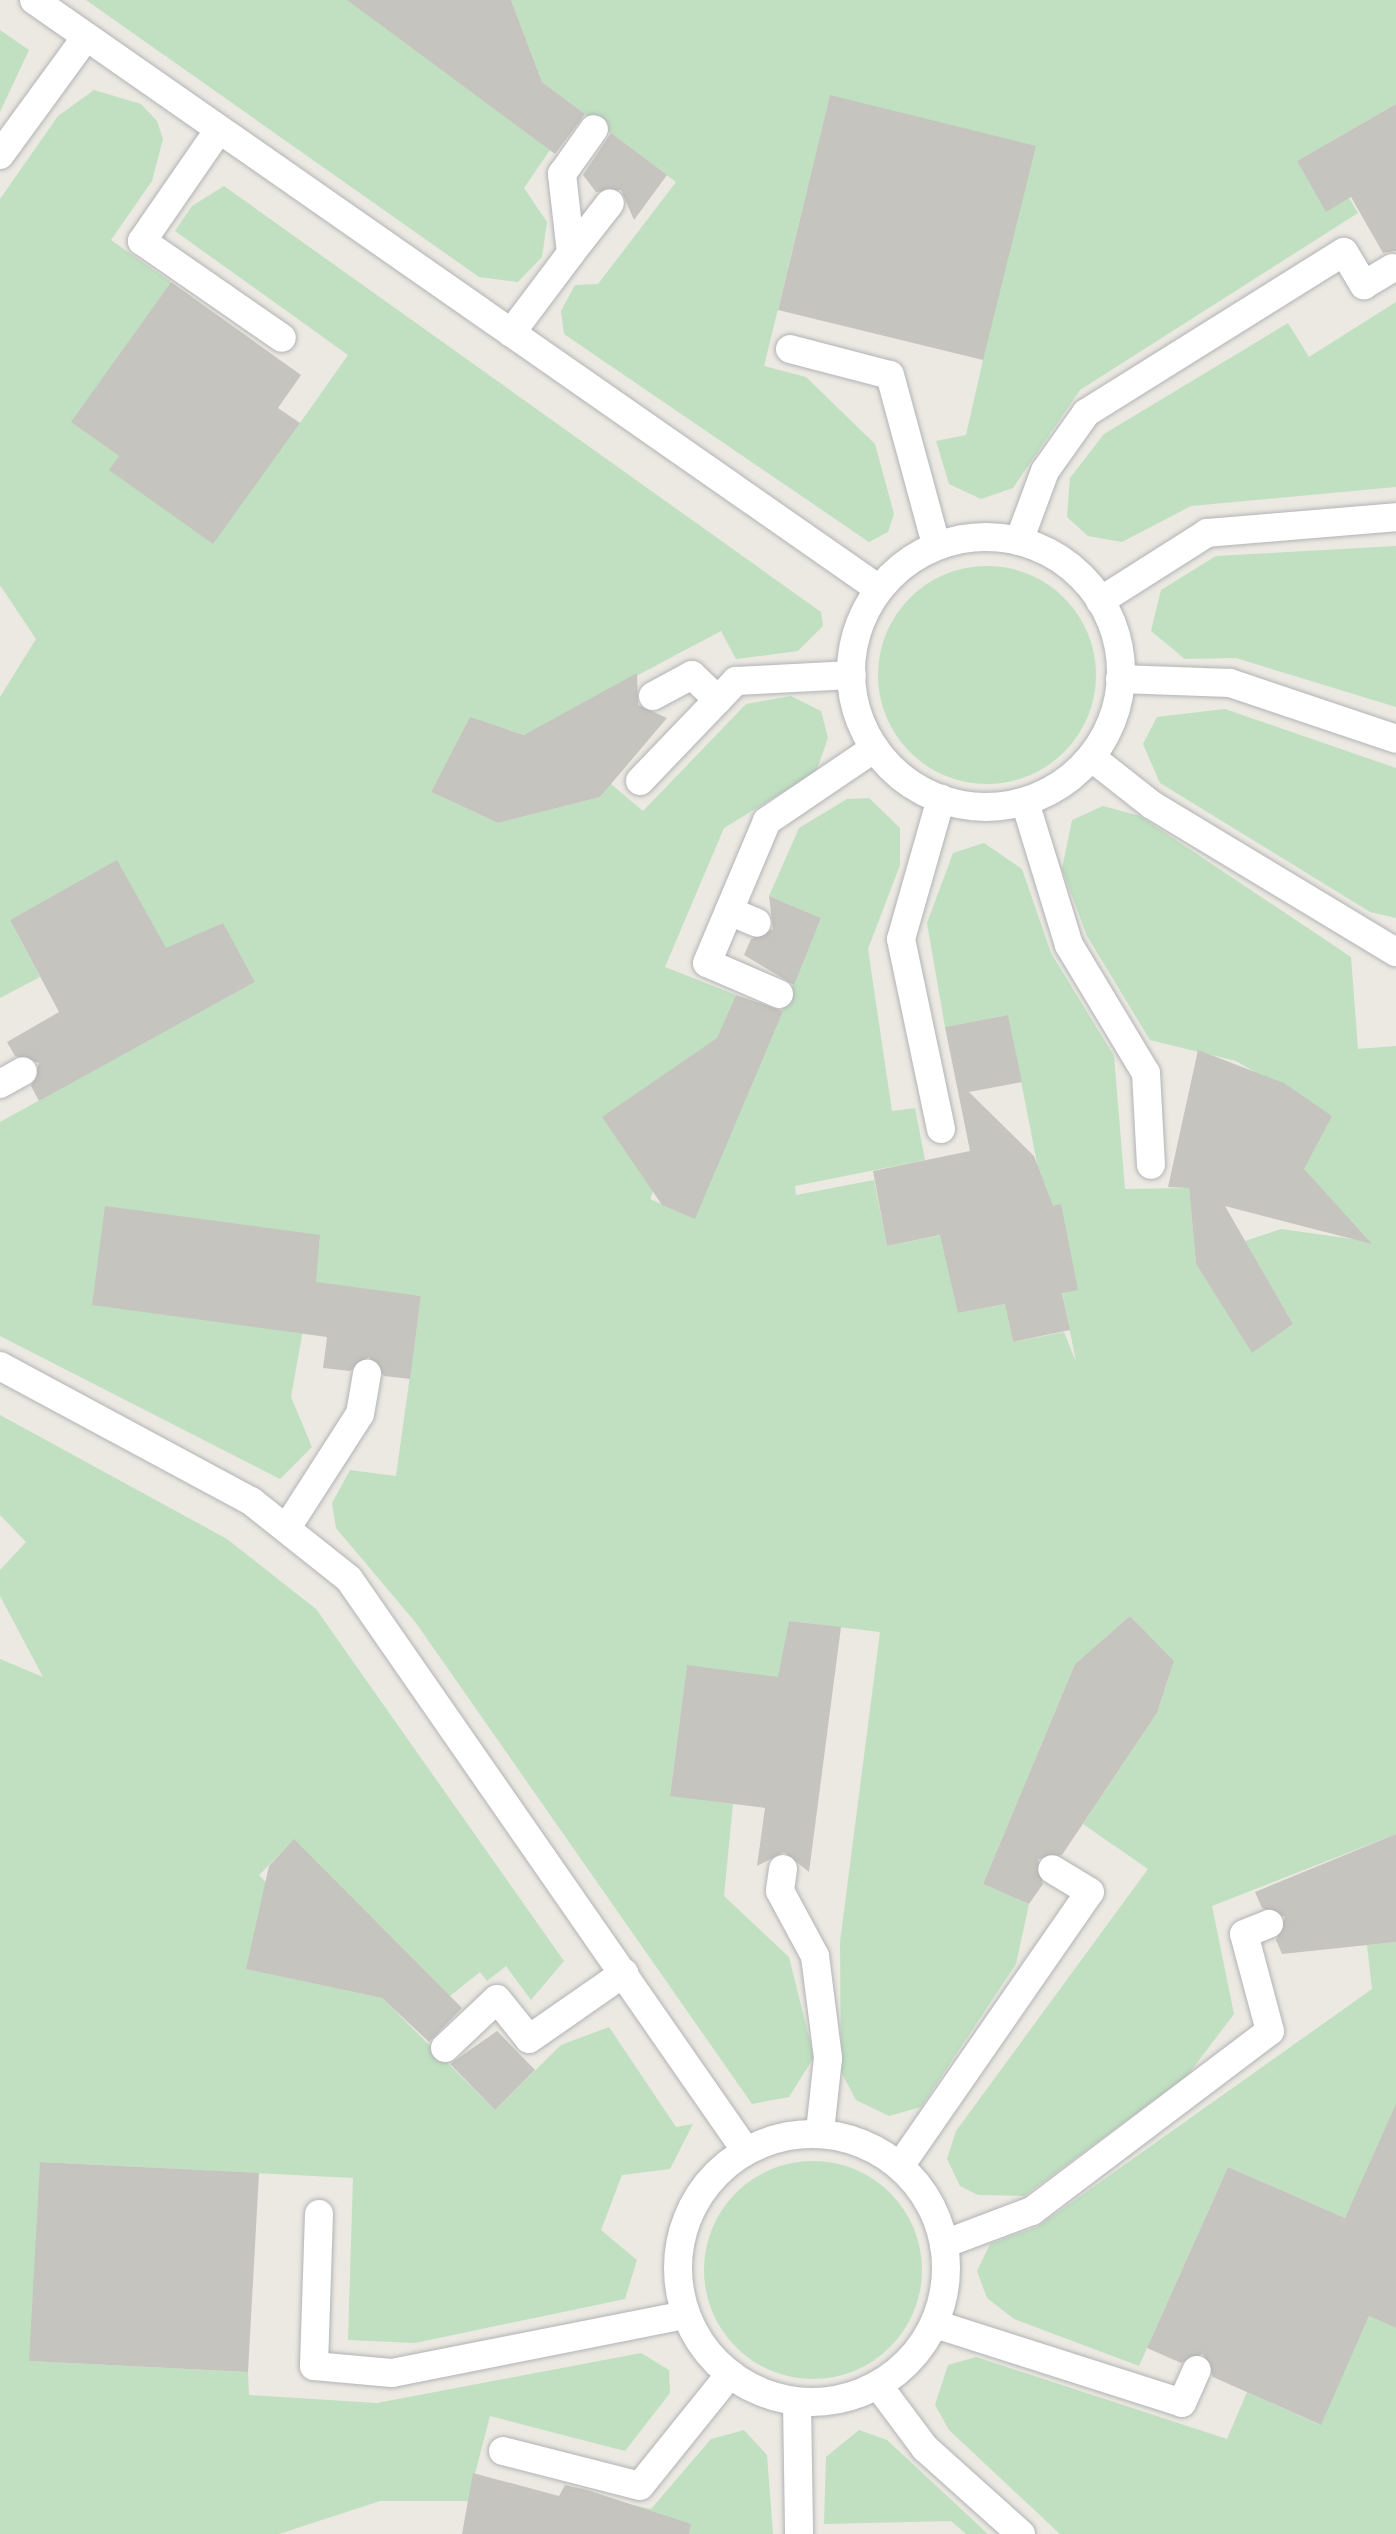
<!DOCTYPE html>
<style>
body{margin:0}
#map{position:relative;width:1396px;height:2534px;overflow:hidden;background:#ebe9e1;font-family:Inter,sans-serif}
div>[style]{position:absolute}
.green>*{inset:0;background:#c0e0c1}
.round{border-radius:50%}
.building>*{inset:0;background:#c6c4be}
.roads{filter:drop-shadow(0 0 2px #b2b3b7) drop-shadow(0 0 2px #b2b3b7)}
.lane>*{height:28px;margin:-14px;padding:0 14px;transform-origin:14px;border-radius:14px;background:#fff}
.lane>.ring{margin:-14px;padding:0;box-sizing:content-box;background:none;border:28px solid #fff;border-radius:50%}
span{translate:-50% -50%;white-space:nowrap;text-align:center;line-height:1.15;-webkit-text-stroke:8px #fff;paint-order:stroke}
</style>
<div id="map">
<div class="green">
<i style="clip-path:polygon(86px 0,387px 0,373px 19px,550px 150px,524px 188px,547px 222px,542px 257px,518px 282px,479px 277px)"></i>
<i style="clip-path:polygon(511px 0,1396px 0,1396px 104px,1297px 161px,1326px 211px,1349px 198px,1358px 213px,1080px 390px,1013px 488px,981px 499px,949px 484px,936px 441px,966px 435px,983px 360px,830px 96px,764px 366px,806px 377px,875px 444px,894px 514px,888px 532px,869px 542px,564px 334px,561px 311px,575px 285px,598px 284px,676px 182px,542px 82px)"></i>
<i style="clip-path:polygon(0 30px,29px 50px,0 112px)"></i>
<i style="clip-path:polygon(94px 90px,141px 104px,157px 121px,163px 139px,152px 181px,111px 240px,171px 282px,72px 422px,119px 456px,110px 470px,300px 423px,348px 355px,175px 231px,192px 206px,224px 186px,821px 612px,823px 626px,798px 651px,736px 659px,721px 631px,525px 735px,470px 718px,431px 792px,498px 823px,600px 797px,611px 784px,643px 811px,746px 704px,791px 696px,821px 711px,828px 738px,816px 772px,724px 828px,665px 967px,736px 995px,650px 1199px,694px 1218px,821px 918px,769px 896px,799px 828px,847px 799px,869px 798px,900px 828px,900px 865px,868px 949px,892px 1111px,915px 1108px,925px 1160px,795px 1186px,796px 1195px,874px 1180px,887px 1246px,942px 1235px,958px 1313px,1005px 1304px,1013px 1342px,1064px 1332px,1076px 1362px,1008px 1015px,945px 1027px,927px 923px,953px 853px,984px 843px,1022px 869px,1051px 953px,1114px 1056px,1125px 1189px,1189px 1188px,1196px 1264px,1252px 1352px,1293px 1324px,1245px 1241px,1281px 1229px,1360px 1240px,1290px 1160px,1332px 1116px,1236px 1061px,1150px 1040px,1087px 936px,1062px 869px,1072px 820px,1103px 806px,1140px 816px,1351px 957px,1358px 1049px,1396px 1046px,1396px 1834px,1212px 1906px,1234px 2014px,1187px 2076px,1024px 2196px,978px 2195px,960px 2186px,947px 2159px,956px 2131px,1148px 1869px,1083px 1824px,1157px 1713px,1174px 1661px,1130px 1616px,1075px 1664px,983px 1884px,1029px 1904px,1016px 1964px,921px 2107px,889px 2116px,856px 2100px,841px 2072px,840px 1942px,880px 1632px,789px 1621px,776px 1727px,734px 1672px,687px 1666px,670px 1795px,733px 1804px,724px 1896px,789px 1957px,814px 2057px,789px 2097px,752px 2104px,416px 1623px,336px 1528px,332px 1503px,350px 1470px,396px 1476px,421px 1296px,314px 1285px,320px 1235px,291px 1397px,312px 1447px,280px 1479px,0 1336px,0 1122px,255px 982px,222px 923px,125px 977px,117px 861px,10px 920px,40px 977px,0 998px,0 697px,36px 639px,0 585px,0 199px,58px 116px)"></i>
<i style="clip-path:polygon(1396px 302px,1396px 487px,1191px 506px,1122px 542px,1088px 536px,1067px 517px,1070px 478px,1104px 434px,1288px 323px,1309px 357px)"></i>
<i style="clip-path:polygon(1396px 546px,1396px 707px,1236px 658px,1185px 659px,1151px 631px,1161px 590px,1216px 556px)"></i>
<i class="round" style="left:878px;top:566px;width:218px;height:218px"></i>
<i style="clip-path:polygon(1225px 709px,1396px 768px,1396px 918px,1370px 912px,1160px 783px,1143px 744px,1157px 717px)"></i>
<i style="clip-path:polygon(0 1415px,227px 1539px,316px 1609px,564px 1961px,531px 2000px,506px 1966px,487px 1981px,480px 1972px,450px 1996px,294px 1840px,259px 1875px,304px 1921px,247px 1969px,382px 1998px,495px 2110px,561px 2045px,609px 2027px,676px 2127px,693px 2124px,670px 2169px,622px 2175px,601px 2230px,637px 2260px,625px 2299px,415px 2343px,348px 2340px,353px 2178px,41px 2162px,30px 2361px,248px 2372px,249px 2395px,377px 2403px,641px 2353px,669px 2370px,670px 2393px,625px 2451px,490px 2416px,468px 2501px,380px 2501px,279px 2534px,0 2534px,0 1659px,43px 1677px,0 1596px,0 1570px,26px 1542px,0 1515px)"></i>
<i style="clip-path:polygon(1396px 1942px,1396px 2116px,1345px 2218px,1228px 2167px,1139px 2366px,1014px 2319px,987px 2298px,977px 2271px,990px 2244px,1037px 2227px,1372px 1989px,1367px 1945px)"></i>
<i class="round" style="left:704px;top:2161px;width:218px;height:218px"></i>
<i style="clip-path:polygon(1369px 2316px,1396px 2328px,1396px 2534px,1060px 2534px,949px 2430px,935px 2405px,948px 2365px,976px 2357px,1227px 2439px,1247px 2392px,1320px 2425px)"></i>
<i style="clip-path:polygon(744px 2430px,767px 2455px,773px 2534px,613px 2534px,624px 2503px,651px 2509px,711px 2439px)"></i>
<i style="clip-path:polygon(859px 2430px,887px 2440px,988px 2534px,966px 2534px,951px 2521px,824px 2524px,826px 2457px)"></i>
</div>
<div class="building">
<i style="clip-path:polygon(347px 0,511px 0,542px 82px,585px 114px,555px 154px)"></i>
<i style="clip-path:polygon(830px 95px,1036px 146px,983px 360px,778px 310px)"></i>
<i style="clip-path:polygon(1396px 104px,1396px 251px,1383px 253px,1351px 197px,1326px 212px,1297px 161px)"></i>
<i style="clip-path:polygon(611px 133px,667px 175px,634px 220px,621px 190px,596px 192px,583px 175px)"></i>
<i style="clip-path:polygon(171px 282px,301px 375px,278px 408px,300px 423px,213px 544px,109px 470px,119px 456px,71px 422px)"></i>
<i style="clip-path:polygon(637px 673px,638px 705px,667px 718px,600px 797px,498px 823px,431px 792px,470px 717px,524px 735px)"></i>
<i style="clip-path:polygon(117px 860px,166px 948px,223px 923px,255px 982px,39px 1101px,31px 1086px,39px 1063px,15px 1056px,7px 1042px,59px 1012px,10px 920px)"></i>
<i style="clip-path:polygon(769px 896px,821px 918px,794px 985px,744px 955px,751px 939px,773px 929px)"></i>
<i style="clip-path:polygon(736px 995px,783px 1011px,695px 1219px,662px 1205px,602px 1117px,717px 1038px)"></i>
<i style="clip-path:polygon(1008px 1015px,1022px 1082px,969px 1092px,1034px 1156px,1053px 1206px,1061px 1204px,1078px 1290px,1062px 1293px,1070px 1330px,1013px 1342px,1005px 1304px,958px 1313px,940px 1235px,887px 1246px,873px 1171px,970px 1151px,945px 1027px)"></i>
<i style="clip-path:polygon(1198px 1050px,1284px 1083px,1332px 1116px,1304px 1169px,1372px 1244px,1225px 1206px,1293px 1324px,1252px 1353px,1196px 1264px,1189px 1188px,1168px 1187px)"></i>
<i style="clip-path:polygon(105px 1206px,320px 1235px,316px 1282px,421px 1296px,410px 1379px,384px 1376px,369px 1357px,350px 1371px,323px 1368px,327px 1337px,92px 1305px)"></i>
<i style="clip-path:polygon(1130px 1616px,1174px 1661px,1157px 1713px,1062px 1855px,1038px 1859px,1043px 1884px,1029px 1904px,983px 1884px,1075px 1664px)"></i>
<i style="clip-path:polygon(789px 1621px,841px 1627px,809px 1872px,784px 1852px,757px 1866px,765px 1808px,670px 1796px,687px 1665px,778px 1677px)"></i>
<i style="clip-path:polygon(1396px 1834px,1396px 1942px,1282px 1954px,1276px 1940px,1285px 1917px,1262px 1908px,1255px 1892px)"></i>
<i style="clip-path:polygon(294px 1839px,462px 2008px,429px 2042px,382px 1998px,246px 1969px,269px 1866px)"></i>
<i style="clip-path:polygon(497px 2031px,535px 2070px,495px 2110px,450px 2064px)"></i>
<i style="clip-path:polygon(1396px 2104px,1396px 2328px,1369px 2316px,1321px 2425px,1213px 2377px,1203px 2354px,1181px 2363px,1147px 2348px,1228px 2167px,1345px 2218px)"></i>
<i style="clip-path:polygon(40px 2162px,259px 2173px,248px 2372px,29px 2361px)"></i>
<i style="clip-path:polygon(473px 2473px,559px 2496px,565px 2485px,587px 2490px,691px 2524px,689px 2534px,462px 2534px)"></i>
</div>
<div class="roads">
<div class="lane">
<i style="left:34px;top:0;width:1030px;rotate:34.88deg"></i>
<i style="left:218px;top:131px;width:134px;rotate:124.6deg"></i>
<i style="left:142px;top:241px;width:170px;rotate:34.7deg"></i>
<i style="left:0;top:155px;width:146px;rotate:-53.9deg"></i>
<i style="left:571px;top:253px;width:63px;rotate:-52deg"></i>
<i style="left:511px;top:333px;width:100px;rotate:-53.1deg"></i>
<i style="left:571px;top:253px;width:80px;rotate:-96.5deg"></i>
<i style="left:562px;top:174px;width:55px;rotate:-54.6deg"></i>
<i style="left:790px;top:349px;width:103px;rotate:14.6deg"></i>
<i style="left:890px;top:375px;width:175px;rotate:74.8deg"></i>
<i class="ring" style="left:851px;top:537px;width:242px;height:242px"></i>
<i style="left:1019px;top:541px;width:75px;rotate:-69.6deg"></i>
<i style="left:1045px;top:471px;width:71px;rotate:-54.7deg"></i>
<i style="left:1086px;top:413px;width:304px;rotate:-32deg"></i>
<i style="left:1344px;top:252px;width:39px;rotate:59deg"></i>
<i style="left:1364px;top:285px;width:33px;rotate:-31deg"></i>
<i style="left:1100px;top:601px;width:127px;rotate:-32.4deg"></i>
<i style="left:1207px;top:533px;width:190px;rotate:-4.8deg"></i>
<i style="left:1120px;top:679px;width:110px;rotate:2.1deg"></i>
<i style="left:1230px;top:683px;width:175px;rotate:18.6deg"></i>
<i style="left:653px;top:696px;width:44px;rotate:-28.3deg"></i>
<i style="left:692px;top:675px;width:36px;rotate:44deg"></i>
<i style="left:1091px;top:757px;width:78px;rotate:38.2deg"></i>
<i style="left:1152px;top:805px;width:285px;rotate:31.1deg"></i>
<i style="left:640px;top:781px;width:139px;rotate:-46.2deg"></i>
<i style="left:736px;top:681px;width:116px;rotate:-3deg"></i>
<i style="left:1025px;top:802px;width:150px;rotate:72.9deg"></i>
<i style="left:1069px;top:945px;width:149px;rotate:59deg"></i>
<i style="left:1146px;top:1073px;width:92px;rotate:86.9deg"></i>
<i style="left:729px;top:911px;width:30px;rotate:23deg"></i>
<i style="left:779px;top:994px;width:78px;rotate:-156.7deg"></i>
<i style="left:707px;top:963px;width:154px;rotate:-67.1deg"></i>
<i style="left:767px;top:821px;width:130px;rotate:-34.1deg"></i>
<i style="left:0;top:1084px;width:26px;rotate:-29deg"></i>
<i style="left:941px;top:1129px;width:194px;rotate:-101.9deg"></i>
<i style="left:901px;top:939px;width:146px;rotate:-74.1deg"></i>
<i style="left:0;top:1366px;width:285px;rotate:28.3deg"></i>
<i style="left:251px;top:1501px;width:125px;rotate:38.5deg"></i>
<i style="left:349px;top:1579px;width:696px;rotate:55.24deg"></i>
<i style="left:288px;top:1526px;width:133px;rotate:-57.3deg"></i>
<i style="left:360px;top:1414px;width:41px;rotate:-80.1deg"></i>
<i style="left:783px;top:1869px;width:22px;rotate:98deg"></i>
<i style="left:780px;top:1891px;width:74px;rotate:61.7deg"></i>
<i style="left:815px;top:1956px;width:103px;rotate:82.7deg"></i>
<i style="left:828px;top:2058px;width:74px;rotate:96.2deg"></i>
<i style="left:445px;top:2048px;width:71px;rotate:-43.3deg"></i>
<i style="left:497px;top:1999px;width:51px;rotate:51.3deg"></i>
<i style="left:529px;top:2039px;width:116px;rotate:-34.8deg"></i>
<i class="ring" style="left:678px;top:2134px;width:240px;height:240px"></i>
<i style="left:900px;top:2166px;width:333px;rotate:-55.3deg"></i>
<i style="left:1090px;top:1892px;width:44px;rotate:-148.8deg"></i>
<i style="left:319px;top:2214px;width:152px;rotate:91.9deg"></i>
<i style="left:314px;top:2366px;width:78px;rotate:5.1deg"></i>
<i style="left:392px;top:2373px;width:298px;rotate:-11.2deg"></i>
<i style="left:944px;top:2244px;width:94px;rotate:-20.6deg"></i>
<i style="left:1032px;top:2211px;width:298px;rotate:-37.1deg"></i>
<i style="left:1270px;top:2031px;width:100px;rotate:-105deg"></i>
<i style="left:1244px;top:1934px;width:27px;rotate:-22deg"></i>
<i style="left:935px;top:2324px;width:259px;rotate:17.7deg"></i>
<i style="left:1182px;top:2403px;width:36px;rotate:-66deg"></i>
<i style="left:878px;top:2385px;width:79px;rotate:53.3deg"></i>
<i style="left:925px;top:2448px;width:129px;rotate:41.9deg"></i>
<i style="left:797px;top:2402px;width:132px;rotate:89.1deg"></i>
<i style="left:503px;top:2451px;width:141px;rotate:14.3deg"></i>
<i style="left:640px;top:2486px;width:144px;rotate:-51.2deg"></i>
</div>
</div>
</div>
